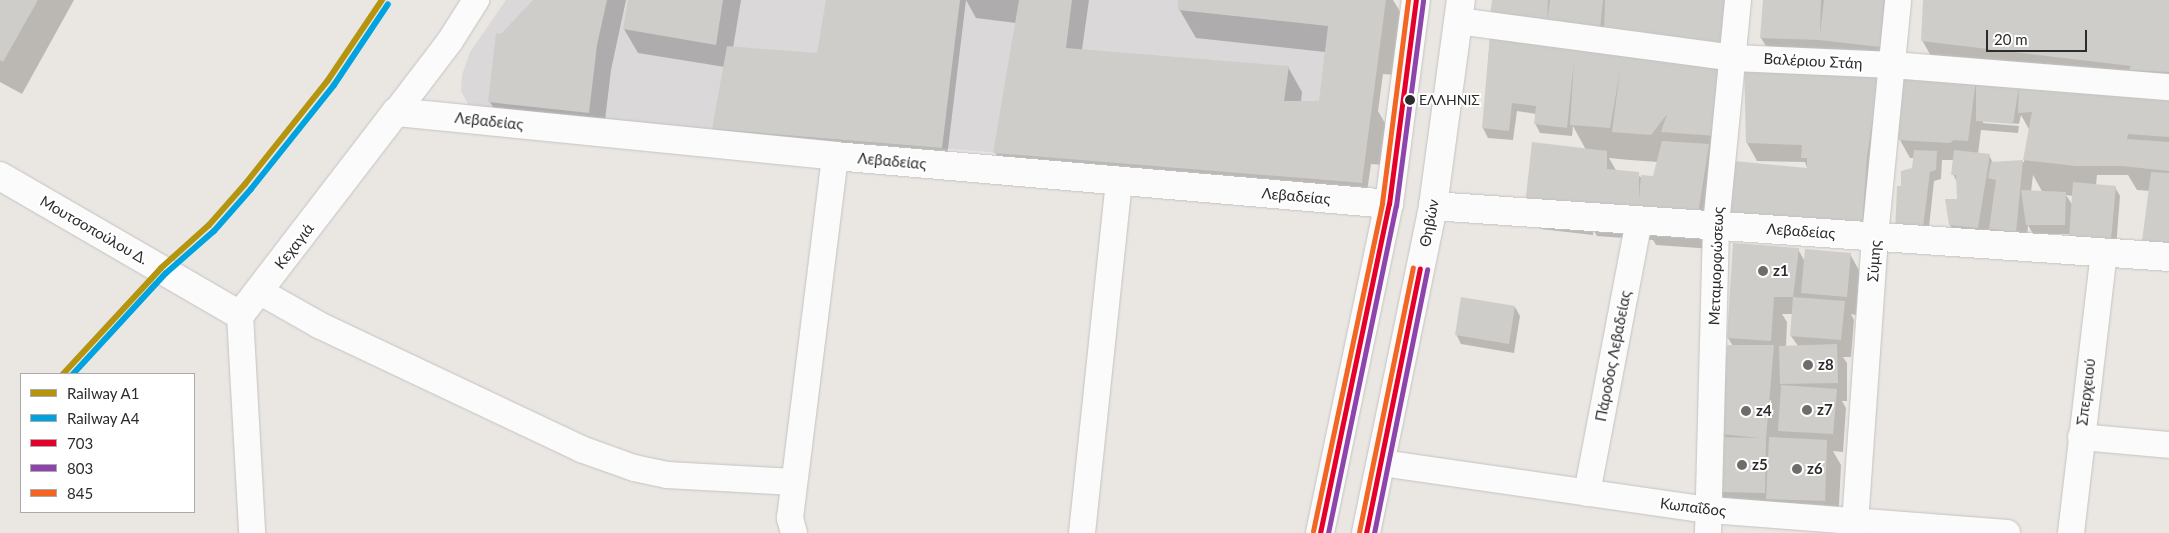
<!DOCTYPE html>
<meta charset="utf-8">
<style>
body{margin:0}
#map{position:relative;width:2169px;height:533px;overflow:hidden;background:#eae7e2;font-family:Lato,sans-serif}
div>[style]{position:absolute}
.industrial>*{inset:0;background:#dad8d9}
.shadow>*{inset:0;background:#0003}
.building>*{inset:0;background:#cfcdc9}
.roads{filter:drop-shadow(0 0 1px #c3c3c3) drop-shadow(0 0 1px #c3c3c3)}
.street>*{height:26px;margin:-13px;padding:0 13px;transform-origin:13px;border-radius:13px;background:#fcfbfb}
.secondary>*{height:28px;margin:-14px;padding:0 14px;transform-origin:14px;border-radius:14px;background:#fcfbfb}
.bus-1>*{height:5px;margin:-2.5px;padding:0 2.5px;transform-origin:2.5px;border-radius:2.5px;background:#e4002b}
.bus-2>*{height:5px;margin:-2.5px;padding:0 2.5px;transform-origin:2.5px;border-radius:2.5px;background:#8e44ad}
.bus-3>*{height:5px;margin:-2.5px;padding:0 2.5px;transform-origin:2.5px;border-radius:2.5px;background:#f26522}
.rail-1>*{height:6px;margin:-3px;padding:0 3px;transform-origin:3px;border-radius:3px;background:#b5950f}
.rail-2>*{height:6px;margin:-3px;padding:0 3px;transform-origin:3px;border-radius:3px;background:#00a3e0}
.dots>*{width:14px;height:14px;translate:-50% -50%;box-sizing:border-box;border:2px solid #fff;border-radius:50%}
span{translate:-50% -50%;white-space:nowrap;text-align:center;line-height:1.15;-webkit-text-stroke:4px #fff;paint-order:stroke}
.bus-label{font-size:14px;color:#2c2c2c}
.left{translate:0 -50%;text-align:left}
.street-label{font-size:15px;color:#2c2c2c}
.poi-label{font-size:15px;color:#2c2c2c;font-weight:700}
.legend{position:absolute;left:20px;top:373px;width:175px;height:140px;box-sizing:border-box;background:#fff;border:1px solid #ababab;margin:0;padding:6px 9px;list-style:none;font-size:15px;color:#2c2c2c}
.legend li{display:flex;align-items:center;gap:10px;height:25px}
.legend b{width:25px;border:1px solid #ababab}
.scale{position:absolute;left:1986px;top:30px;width:101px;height:22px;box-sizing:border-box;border:2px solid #2c2c2c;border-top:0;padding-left:6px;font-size:15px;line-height:18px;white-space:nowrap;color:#2c2c2c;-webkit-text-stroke:4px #fff;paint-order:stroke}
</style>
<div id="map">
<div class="industrial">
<i style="clip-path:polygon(506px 0,1386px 0,1362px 183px,478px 110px,468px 104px,461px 91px,462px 75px,470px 52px)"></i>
</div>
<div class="shadow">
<i style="clip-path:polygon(0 0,74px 0,22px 94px,0 82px)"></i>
<i style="clip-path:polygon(534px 0,626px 0,611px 70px,603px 137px,504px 126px,490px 102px,502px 35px)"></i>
<i style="clip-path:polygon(629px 0,741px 0,733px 48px,819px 59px,828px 0,1089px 0,1082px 50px,1288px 67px,1302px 92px,1301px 102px,1320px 103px,1325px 52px,1196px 38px,1179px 9px,1179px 0,1393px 0,1404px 18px,1396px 75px,1383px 74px,1378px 111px,1389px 130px,1384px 165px,1371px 164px,1367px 192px,1009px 177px,995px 152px,1016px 23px,976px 18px,966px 0,947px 157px,727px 153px,713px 129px,725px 67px,638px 53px,624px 29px)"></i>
<i style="clip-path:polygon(evenodd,1493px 0,1743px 0,1724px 65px,1713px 249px,1656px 245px,1653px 240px,1597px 236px,1593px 229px,1593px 235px,1541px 229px,1527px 205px,1586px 150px,1573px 126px,1572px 136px,1540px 133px,1535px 123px,1536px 114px,1517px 111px,1513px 140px,1488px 138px,1483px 128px,1493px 0,1609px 158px,1630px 160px,1658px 162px,1654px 177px,1640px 177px,1638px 174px,1617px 172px,1609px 158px)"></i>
<i style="clip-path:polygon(1765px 0,1895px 0,1890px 64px,1772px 56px,1761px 38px)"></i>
<i style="clip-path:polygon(1924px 0,2169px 0,2169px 95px,1932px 58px,1922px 40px)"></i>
<i style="clip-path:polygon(1880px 71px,1872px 245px,1728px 214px,1808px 170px,1805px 162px,1757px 161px,1747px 143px)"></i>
<i style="clip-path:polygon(evenodd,1903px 74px,2169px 98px,2169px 260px,2154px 258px,2144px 240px,2150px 191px,2137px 190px,2128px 175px,2097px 175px,2096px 185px,2115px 187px,2120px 196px,2116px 248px,2070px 234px,2033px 234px,2028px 225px,2026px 249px,2001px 247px,1990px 229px,1988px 245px,1961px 243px,1950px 225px,1958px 200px,1958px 184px,1953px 174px,1954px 160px,1942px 160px,1941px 179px,1934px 181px,1928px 236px,1903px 187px,1913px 169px,1914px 158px,1910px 158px,1900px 140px,1903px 74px,2021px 115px,2030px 131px,2024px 162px,1993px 163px,1989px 155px,1978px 154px,1981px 130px,2018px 133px,2019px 126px,1983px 123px,1983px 120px,2019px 124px,2021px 115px,1903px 74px,2033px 175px,2043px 193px,2031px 192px,2033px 175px,1903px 74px,2066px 195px,2074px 196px,2073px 206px,2066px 195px)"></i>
<i style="clip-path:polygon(evenodd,1734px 244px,1798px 249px,1805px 262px,1850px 254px,1860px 272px,1856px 315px,1851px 314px,1854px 320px,1851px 357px,1843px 357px,1847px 363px,1847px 401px,1842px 401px,1846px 408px,1843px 452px,1833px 451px,1841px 465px,1838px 525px,1734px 516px,1720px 492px,1725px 438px,1722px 434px,1733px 346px,1728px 338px,1734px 244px,1782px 314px,1793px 314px,1791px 336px,1798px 346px,1786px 347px,1787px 322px,1782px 314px)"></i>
<i style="clip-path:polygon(1515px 307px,1520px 316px,1514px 353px,1461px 344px,1456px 334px)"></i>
</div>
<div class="building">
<i style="clip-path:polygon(0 0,38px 0,3px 62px,0 60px)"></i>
<i style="clip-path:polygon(533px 0,607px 0,597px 45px,589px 113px,488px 102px,496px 33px,501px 34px)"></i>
<i style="clip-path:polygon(628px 0,723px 0,716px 45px,623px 29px)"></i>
<i style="clip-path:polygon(826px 0,960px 0,942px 148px,712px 129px,727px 46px,817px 53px)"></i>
<i style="clip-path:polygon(1019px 0,1072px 0,1066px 48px,1289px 66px,1284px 101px,1319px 101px,1328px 26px,1178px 10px,1178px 0,1386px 0,1362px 183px,993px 153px)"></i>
<i style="clip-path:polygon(1492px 0,1548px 0,1547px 21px,1550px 0,1603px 0,1600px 30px,1489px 25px)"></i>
<i style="clip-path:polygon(1605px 0,1731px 0,1727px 44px,1604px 32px)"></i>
<i style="clip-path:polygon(1763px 0,1821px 0,1820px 35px,1824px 0,1884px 0,1880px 47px,1819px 40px,1760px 38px)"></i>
<i style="clip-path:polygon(1923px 0,2169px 0,2169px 72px,2129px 70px,2131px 66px,1921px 41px)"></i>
<i style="clip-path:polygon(1490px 35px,1725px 64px,1716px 136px,1661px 132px,1667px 114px,1651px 135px,1612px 132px,1620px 71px,1610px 128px,1570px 125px,1574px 60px,1567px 128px,1534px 124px,1536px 106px,1512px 103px,1509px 131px,1482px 128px)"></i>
<i style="clip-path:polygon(1744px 62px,1881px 69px,1867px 156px,1862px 228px,1807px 223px,1806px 218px,1726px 214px,1734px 161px,1807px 168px,1807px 158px,1801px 158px,1802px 145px,1746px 143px)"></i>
<i style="clip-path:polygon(1901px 73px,2169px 97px,2169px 137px,2128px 134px,2127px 139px,2169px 142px,2169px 171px,2122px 166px,2076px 166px,2023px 160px,2032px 112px,2018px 113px,2019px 86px,2013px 124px,1976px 121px,1976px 80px,1968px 141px,1954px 140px,1950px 143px,1898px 140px)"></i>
<i style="clip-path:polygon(1662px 141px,1709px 144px,1697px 221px,1525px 205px,1532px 142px,1607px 151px,1607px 169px,1639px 172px,1639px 200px,1641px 175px,1653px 176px)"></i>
<i style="clip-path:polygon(1914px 150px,1937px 151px,1936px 170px,1930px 172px,1923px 227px,1895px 233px,1897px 186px,1901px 186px,1901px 171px,1912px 168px)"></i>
<i style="clip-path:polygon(1954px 150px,1990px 154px,1978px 228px,1949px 225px,1945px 199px,1957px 199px,1956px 175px,1951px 175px)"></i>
<i style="clip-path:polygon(2023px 160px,2016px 232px,1989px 229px,1996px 180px,1988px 178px,1991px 162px)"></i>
<i style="clip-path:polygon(2151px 172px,2169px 173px,2169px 243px,2142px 241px)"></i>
<i style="clip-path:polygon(2073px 182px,2116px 186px,2111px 239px,2069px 237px)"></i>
<i style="clip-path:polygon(2021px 190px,2066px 192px,2065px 225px,2026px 225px)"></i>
<i style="clip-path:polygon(1733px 243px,1799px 248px,1793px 297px,1774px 297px,1771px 341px,1727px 338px)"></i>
<i style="clip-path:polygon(1805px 249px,1851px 253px,1847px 297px,1801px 293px)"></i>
<i style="clip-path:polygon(1461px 297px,1515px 306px,1509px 344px,1455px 335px)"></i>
<i style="clip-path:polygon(1793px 297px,1845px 301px,1841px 340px,1790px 336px)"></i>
<i style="clip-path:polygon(1837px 344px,1838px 383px,1780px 384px,1779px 346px)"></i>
<i style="clip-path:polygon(1727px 345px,1774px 345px,1766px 438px,1765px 493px,1718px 492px,1720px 437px,1760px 438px,1721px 434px)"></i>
<i style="clip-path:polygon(1781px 385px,1837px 389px,1833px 434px,1778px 431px)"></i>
<i style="clip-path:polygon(1769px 437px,1827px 440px,1825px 501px,1766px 499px)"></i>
</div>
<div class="roads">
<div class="street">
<i style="left:1458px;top:21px;width:278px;rotate:7.6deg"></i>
<i style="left:1734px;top:58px;width:159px;rotate:2.5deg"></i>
<i style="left:1893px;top:65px;width:277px;rotate:4.6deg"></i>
<i style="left:396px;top:112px;width:89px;rotate:-52.7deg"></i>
<i style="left:450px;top:41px;width:49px;rotate:-57.6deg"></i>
<i style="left:259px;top:291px;width:69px;rotate:29.5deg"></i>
<i style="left:319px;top:325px;width:290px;rotate:25.3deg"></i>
<i style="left:581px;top:449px;width:56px;rotate:19.7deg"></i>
<i style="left:634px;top:468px;width:34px;rotate:12deg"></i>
<i style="left:667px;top:475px;width:127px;rotate:3.2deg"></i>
<i style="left:240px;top:315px;width:218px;rotate:86.8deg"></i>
<i style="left:2081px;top:437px;width:88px;rotate:5.2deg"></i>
<i style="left:1382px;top:463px;width:331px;rotate:8.2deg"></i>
<i style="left:1710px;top:510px;width:298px;rotate:4.4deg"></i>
<i style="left:1587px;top:493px;width:278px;rotate:-79.2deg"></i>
<i style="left:1855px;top:523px;width:288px;rotate:-86deg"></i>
<i style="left:1875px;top:236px;width:237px;rotate:-84.4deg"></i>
<i style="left:794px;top:533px;width:16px;rotate:-105deg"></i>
<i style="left:790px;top:518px;width:365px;rotate:-82.9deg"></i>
<i style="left:1082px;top:533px;width:354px;rotate:-84deg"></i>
<i style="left:1708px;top:533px;width:308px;rotate:-88.5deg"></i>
<i style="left:1716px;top:225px;width:226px;rotate:-84.4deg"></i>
<i style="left:2071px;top:533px;width:283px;rotate:-83.3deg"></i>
</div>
<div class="secondary">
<i style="left:0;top:176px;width:277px;rotate:30.1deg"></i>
<i style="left:240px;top:315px;width:256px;rotate:-52.5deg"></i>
<i style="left:396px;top:112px;width:441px;rotate:5.7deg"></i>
<i style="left:835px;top:156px;width:556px;rotate:4.95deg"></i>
<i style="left:1433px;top:206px;width:738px;rotate:3.96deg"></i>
<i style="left:1320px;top:533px;width:336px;rotate:-78.2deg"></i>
<i style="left:1389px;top:204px;width:206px;rotate:-82.5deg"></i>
<i style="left:1366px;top:533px;width:334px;rotate:-78.4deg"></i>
<i style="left:1433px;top:206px;width:208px;rotate:-82.3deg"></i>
</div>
</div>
<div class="bus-1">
<i style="left:1320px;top:533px;width:336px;rotate:-78.2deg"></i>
<i style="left:1389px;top:204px;width:206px;rotate:-82.5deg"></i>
<i style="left:1366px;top:533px;width:270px;rotate:-78.5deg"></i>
</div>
<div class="bus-2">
<i style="left:1328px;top:533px;width:334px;rotate:-78.3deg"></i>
<i style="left:1396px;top:206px;width:207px;rotate:-82.5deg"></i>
<i style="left:1374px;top:533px;width:269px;rotate:-78.6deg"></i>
</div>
<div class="bus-3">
<i style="left:1313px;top:531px;width:335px;rotate:-78.1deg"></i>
<i style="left:1382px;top:203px;width:205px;rotate:-82.7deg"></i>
<i style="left:1359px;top:532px;width:270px;rotate:-78.5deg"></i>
</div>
<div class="rail-1">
<i style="left:63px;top:374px;width:144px;rotate:-47.2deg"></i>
<i style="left:161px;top:268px;width:64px;rotate:-41.9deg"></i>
<i style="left:209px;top:225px;width:55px;rotate:-48.7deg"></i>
<i style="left:245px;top:184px;width:133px;rotate:-51.4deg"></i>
<i style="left:328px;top:80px;width:97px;rotate:-56deg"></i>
</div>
<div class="rail-2">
<i style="left:73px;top:374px;width:137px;rotate:-47.4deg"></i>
<i style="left:166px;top:273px;width:64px;rotate:-41.2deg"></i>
<i style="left:214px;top:231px;width:56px;rotate:-48.6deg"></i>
<i style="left:251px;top:189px;width:133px;rotate:-51.4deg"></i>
<i style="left:334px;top:85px;width:97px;rotate:-56.3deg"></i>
</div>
<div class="dots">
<i style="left:1410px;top:100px;background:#2c2c2c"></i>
<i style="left:1763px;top:271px;background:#6e6d6c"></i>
<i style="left:1808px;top:365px;background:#6e6d6c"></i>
<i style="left:1807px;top:410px;background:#6e6d6c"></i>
<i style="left:1746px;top:411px;background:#6e6d6c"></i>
<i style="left:1742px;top:465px;background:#6e6d6c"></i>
<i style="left:1797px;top:469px;background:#6e6d6c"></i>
</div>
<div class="bus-label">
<span class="left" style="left:1419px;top:100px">ΕΛΛΗΝΙΣ</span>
</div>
<div class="street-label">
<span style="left:1813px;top:61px;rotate:3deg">Βαλέριου Στάη</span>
<span style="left:489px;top:121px;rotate:6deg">Λεβαδείας</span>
<span style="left:892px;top:161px;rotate:5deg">Λεβαδείας</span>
<span style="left:1296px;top:196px;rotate:5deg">Λεβαδείας</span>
<span style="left:1429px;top:223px;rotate:-79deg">Θηβών</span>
<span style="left:94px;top:230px;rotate:30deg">Μουτσοπούλου Δ.</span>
<span style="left:1801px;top:231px;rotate:4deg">Λεβαδείας</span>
<span style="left:294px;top:246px;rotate:-52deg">Κεχαγιά</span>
<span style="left:1874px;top:261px;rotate:-86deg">Σύμης</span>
<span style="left:1716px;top:266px;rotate:-88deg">Μεταμορφώσεως</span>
<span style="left:1613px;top:356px;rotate:-79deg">Πάροδος Λεβαδείας</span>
<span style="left:2086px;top:392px;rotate:-83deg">Σπερχειού</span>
<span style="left:1693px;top:507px;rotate:7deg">Κωπαΐδος</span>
</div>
<div class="poi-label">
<span class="left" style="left:1773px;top:271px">z1</span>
<span class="left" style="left:1818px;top:365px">z8</span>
<span class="left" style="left:1817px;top:410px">z7</span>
<span class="left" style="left:1756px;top:411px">z4</span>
<span class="left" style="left:1752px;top:465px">z5</span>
<span class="left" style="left:1807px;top:469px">z6</span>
</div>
<ul class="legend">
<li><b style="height:6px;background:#b5950f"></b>Railway A1</li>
<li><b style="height:6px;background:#00a3e0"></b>Railway A4</li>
<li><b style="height:6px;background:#e4002b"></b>703</li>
<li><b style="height:6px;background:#8e44ad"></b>803</li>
<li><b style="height:6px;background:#f26522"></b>845</li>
</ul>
<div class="scale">20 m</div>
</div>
